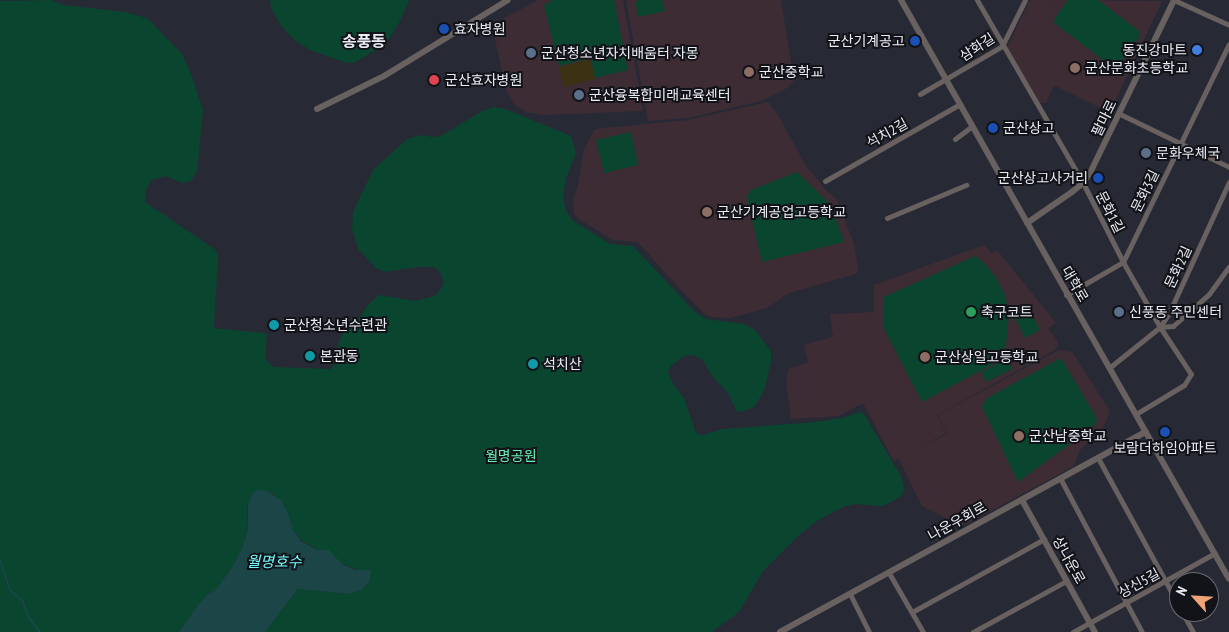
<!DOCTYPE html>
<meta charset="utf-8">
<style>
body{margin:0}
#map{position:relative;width:1229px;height:632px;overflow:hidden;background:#272a35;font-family:"PT Sans Narrow","Noto Sans KR",sans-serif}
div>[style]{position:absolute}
.education>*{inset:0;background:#3e2c35}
.green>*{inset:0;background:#0a452f}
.sand>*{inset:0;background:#3a3212}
.water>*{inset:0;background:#1b4546}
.stream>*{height:2px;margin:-1px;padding:0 1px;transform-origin:1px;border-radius:1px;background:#1b4546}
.minor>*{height:5px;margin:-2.5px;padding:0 2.5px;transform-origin:2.5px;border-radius:2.5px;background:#686160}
.tertiary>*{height:6px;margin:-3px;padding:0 3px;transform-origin:3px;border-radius:3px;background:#686160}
.dots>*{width:14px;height:14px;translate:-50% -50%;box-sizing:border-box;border:2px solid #121318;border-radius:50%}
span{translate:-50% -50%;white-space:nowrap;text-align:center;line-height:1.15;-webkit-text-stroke:4px #121318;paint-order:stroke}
.poi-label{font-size:14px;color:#eaecf3}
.left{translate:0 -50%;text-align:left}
.right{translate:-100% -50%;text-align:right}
.street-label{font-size:14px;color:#eaecf3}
.park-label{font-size:14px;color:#69f0b5}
.water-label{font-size:15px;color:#73f8fb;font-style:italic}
.quarter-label{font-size:16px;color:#eaecf3;font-weight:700}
.north{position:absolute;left:1169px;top:572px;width:50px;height:50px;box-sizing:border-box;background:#121318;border:1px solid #686a70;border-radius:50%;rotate:296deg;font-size:14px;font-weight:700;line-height:20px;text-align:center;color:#eaecf3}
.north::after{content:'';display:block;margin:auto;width:18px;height:22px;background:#efa376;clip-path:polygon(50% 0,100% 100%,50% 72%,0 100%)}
</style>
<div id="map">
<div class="education">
<i style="clip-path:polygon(538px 0,623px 0,643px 111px,544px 115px,526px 112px,514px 104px,506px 90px,492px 25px)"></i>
<i style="clip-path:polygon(626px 0,781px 0,794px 80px,789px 87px,761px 101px,688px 118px,648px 121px)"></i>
<i style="clip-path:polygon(1030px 0,1162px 1px,1111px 110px,1107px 111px,1054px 85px,1046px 103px,1040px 103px,1007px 48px)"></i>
<i style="clip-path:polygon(768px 102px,778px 115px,806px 166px,826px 190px,837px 200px,854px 244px,858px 269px,856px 274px,789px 293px,767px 308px,730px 318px,712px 317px,705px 314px,680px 289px,638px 242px,613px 240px,579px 219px,574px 214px,573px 199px,578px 186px,584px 149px,595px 129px,688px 120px)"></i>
<i style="clip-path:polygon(984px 245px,992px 254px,997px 250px,1056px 323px,1048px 329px,1057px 340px,1058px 346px,1053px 351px,937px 415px,946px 433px,917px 449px,947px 434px,938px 415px,1059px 350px,1072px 352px,1110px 411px,1103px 428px,1079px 451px,1074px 466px,962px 526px,922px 506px,899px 459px,893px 460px,863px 403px,838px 416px,791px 419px,786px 381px,789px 369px,808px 362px,804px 345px,833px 337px,830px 314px,874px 312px,874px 285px)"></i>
</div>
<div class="green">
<i style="clip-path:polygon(51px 0,64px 5px,125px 12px,147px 18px,182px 54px,192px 76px,203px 110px,197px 171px,191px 181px,182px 183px,166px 176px,152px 180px,146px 189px,145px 202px,216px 250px,218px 256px,214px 328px,264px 333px,267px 335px,265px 359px,273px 367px,331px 369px,335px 364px,338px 345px,344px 330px,356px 322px,369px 304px,379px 295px,415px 301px,435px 296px,440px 290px,444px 283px,440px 272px,434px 267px,418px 267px,385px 272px,376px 268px,358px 249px,352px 229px,353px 212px,373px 170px,407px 139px,421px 135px,432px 137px,441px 136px,482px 111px,493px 107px,505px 109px,571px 136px,576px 153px,566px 178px,563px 196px,566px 211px,572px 220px,610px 244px,633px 246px,695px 312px,706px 319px,744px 324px,755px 330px,771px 351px,771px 362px,764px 391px,754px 407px,744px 411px,737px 412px,728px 393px,712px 376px,702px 359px,693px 355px,684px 356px,671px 366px,668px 372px,673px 384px,684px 398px,696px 433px,702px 435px,723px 429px,816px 422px,842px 418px,860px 412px,864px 414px,902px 478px,904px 489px,901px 496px,891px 502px,881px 506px,855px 504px,845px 506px,818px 520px,797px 537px,763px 571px,739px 612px,712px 632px,265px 632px,298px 589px,351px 594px,361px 590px,369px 582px,361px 571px,342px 564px,301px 540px,293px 530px,285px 506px,275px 495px,267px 491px,254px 492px,252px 494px,247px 508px,248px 529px,242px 548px,233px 566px,215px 592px,209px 593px,200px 602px,179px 632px,0 632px,0 1px)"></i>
<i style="clip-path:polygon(270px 0,409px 0,399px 23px,386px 43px,356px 62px,347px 63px,310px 50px,296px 41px,282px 27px,271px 8px)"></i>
<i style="clip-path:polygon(553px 0,614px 0,624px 50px,559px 66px,544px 5px)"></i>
<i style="clip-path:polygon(641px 0,662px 0,665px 11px,638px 17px,635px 1px)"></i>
<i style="clip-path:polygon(1068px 0,1098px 0,1139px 31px,1139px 38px,1118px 66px,1111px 66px,1054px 23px,1055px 18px)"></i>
<i style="clip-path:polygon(624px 52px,628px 70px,595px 78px,591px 60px)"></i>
<i style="clip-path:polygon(631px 132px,638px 165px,604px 173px,596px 140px)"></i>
<i style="clip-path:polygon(797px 172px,831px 205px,844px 242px,762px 262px,747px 199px,748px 195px,751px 190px)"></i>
<i style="clip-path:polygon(975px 256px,983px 262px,995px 276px,1005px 295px,1009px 315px,1006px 345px,997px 362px,922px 402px,883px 327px,884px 297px)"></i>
<i style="clip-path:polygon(1026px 304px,1040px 330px,1025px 338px,1012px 312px)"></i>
<i style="clip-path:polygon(1061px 358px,1096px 417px,1097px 421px,1093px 427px,1018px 482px,982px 407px,987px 398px)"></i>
<i style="clip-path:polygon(1007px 359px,1012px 369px,986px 382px,981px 372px)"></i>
</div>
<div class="sand">
<i style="clip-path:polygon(590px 59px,595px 79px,564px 87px,559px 67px)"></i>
</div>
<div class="water">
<i style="clip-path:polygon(257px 490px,267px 491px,281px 500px,288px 513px,293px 530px,301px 541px,317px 550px,329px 550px,342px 564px,355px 570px,371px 570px,369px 582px,361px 590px,351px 594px,298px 589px,265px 632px,179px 632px,200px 602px,209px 593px,215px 591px,233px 566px,242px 548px,248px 529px,248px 504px,252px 494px)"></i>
</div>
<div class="stream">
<i style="left:0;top:559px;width:33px;rotate:72deg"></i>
<i style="left:10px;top:590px;width:17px;rotate:40deg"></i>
<i style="left:23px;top:601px;width:17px;rotate:73deg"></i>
<i style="left:28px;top:617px;width:19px;rotate:51deg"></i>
</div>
<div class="minor">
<i style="left:977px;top:0;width:211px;rotate:59.9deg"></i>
<i style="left:1083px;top:183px;width:89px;rotate:63.1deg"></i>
<i style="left:1123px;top:262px;width:75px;rotate:60.4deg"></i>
<i style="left:1160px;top:327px;width:56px;rotate:56.6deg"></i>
<i style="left:1191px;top:374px;width:13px;rotate:122deg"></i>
<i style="left:1184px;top:385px;width:56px;rotate:148.9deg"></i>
<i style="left:1174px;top:0;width:60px;rotate:24.4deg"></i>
<i style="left:920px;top:94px;width:95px;rotate:-30.3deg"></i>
<i style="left:1002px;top:46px;width:51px;rotate:-63.4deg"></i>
<i style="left:1120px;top:114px;width:121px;rotate:25.9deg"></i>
<i style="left:955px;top:139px;width:21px;rotate:-37deg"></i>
<i style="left:825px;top:181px;width:155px;rotate:-29.7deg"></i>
<i style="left:887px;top:218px;width:86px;rotate:-22.7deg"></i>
<i style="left:1066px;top:295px;width:66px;rotate:-30.1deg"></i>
<i style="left:1123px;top:262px;width:242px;rotate:-64.1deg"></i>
<i style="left:1160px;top:327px;width:13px;rotate:-4deg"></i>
<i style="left:1173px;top:326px;width:48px;rotate:-41.6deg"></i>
<i style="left:1209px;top:294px;width:34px;rotate:-54deg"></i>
<i style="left:1109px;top:368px;width:65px;rotate:-38.8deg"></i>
<i style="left:1160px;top:327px;width:17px;rotate:-57deg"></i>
<i style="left:1169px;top:313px;width:144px;rotate:-65.4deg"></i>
<i style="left:1098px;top:458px;width:169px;rotate:61.3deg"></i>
<i style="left:1060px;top:478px;width:174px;rotate:62deg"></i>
<i style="left:889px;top:573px;width:68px;rotate:60deg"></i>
<i style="left:850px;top:594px;width:42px;rotate:63.4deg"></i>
<i style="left:912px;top:612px;width:151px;rotate:-28.9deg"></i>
<i style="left:1182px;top:612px;width:23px;rotate:61deg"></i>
<i style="left:973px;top:632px;width:106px;rotate:-28.7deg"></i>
<i style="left:1073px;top:632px;width:162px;rotate:-29.1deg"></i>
</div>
<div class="tertiary">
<i style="left:901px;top:0;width:665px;rotate:60.47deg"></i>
<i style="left:317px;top:109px;width:75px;rotate:-26.2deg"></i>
<i style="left:384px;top:76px;width:145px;rotate:-31.5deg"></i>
<i style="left:1027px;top:223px;width:55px;rotate:-34.6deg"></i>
<i style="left:1072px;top:192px;width:14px;rotate:-39deg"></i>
<i style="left:1083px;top:183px;width:14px;rotate:-56deg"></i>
<i style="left:1091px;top:171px;width:190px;rotate:-64.1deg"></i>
<i style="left:1022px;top:500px;width:151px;rotate:61.1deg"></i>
<i style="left:780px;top:632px;width:417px;rotate:-28.7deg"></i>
</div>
<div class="dots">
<i style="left:444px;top:29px;background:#1a4fb4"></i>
<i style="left:915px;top:41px;background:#1a4fb4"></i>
<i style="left:1197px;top:50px;background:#3f7fe0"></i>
<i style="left:531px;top:53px;background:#5c6f8a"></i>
<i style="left:1075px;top:68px;background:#8d6e63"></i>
<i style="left:749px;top:72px;background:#8d6e63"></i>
<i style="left:434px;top:80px;background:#e0444e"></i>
<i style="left:579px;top:95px;background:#5c6f8a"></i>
<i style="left:993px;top:128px;background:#1a4fb4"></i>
<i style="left:1146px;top:153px;background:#5c6f8a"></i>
<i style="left:1098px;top:178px;background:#1a4fb4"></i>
<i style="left:707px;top:212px;background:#8d6e63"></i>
<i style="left:971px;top:312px;background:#2e9e5b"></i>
<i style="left:1119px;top:312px;background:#5c6f8a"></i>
<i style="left:274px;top:325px;background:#0f9aa8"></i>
<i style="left:310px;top:356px;background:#0f9aa8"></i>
<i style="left:925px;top:357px;background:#8d6e63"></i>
<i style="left:533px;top:364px;background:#0f9aa8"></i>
<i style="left:1165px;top:432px;background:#1a4fb4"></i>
<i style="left:1019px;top:436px;background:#8d6e63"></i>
</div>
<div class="poi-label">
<span class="left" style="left:454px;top:29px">효자병원</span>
<span class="right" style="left:905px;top:41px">군산기계공고</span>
<span class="right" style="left:1187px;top:50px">동진강마트</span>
<span class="left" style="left:541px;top:53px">군산청소년자치배움터 자몽</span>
<span class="left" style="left:1085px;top:68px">군산문화초등학교</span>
<span class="left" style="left:759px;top:72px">군산중학교</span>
<span class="left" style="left:445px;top:80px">군산효자병원</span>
<span class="left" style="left:589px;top:95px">군산융복합미래교육센터</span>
<span class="left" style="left:1003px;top:128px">군산상고</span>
<span class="left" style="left:1156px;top:153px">문화우체국</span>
<span class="right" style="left:1088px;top:178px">군산상고사거리</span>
<span class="left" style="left:717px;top:212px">군산기계공업고등학교</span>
<span class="left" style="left:981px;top:312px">축구코트</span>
<span class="left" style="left:1129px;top:312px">신풍동 주민센터</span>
<span class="left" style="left:284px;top:325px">군산청소년수련관</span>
<span class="left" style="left:320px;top:356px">본관동</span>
<span class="left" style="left:935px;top:357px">군산상일고등학교</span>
<span class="left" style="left:543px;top:364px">석치산</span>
<span class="left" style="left:1029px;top:436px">군산남중학교</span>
<span style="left:1165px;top:448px">보람더하임아파트</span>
</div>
<div class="street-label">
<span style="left:977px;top:47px;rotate:-33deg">삼화길</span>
<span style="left:1104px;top:118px;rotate:-64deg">팔마로</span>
<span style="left:887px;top:133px;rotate:-29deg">석치2길</span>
<span style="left:1145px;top:191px;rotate:-64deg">문화3길</span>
<span style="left:1110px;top:212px;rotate:63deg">문화1길</span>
<span style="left:1178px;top:267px;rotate:-65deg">문화2길</span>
<span style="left:1075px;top:284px;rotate:60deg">대학로</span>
<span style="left:957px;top:521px;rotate:-29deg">나운우회로</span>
<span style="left:1069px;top:560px;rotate:61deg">상나운로</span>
<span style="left:1139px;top:583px;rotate:-29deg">상신5길</span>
</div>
<div class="park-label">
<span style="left:511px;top:456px">월명공원</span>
</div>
<div class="water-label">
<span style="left:274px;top:562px">월명호수</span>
</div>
<div class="quarter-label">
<span style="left:364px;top:41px">송풍동</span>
</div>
<div class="north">N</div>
</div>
